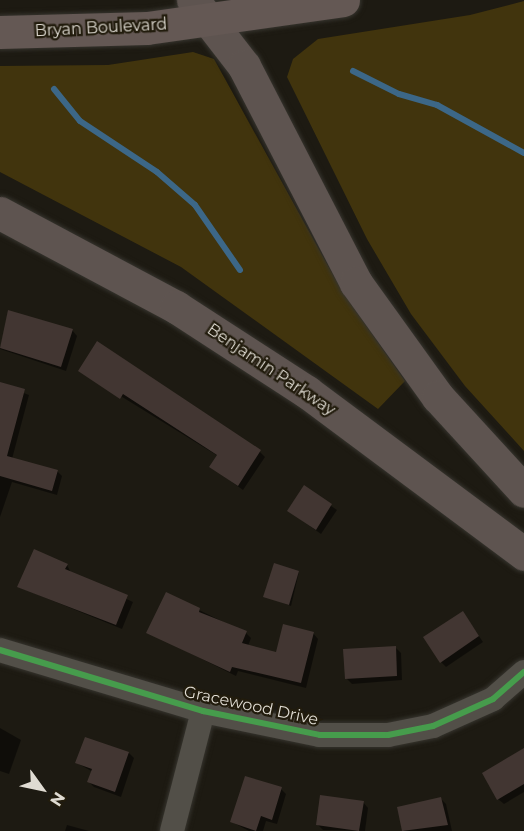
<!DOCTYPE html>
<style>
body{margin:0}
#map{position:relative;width:524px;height:831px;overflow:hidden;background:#1d1a12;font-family:Montserrat,sans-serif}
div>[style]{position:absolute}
.green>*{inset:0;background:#41340d}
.shadow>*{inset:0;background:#0007}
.stream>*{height:6px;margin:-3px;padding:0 3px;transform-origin:3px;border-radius:3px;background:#3c6787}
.building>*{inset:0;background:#423632}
.roads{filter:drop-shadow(0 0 2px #36342e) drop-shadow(0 0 2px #36342e)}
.street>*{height:24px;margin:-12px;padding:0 12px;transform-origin:12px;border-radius:12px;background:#524f48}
.primary>*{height:33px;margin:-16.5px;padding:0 16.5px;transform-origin:16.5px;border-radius:16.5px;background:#5e5450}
.highway>*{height:33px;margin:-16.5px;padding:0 16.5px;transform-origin:16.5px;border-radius:16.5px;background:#645854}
.cycleway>*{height:6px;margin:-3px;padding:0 3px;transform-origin:3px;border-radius:3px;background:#469c4c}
span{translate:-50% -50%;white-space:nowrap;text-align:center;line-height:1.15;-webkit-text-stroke:4.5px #221c0d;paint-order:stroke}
.street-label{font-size:16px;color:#dfdbd2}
.north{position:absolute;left:12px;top:759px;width:60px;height:60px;-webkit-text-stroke:4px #221c0d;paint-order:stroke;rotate:123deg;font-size:16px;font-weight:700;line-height:24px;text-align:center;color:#dfdbd2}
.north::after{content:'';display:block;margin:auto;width:21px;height:27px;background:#dfdbd2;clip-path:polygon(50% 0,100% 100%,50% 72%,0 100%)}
</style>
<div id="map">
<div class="green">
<i style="clip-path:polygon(524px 1px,524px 451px,465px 386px,411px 314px,367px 239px,287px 77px,293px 59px,318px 39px,470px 15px)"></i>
<i style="clip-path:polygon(193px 52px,214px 59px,343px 293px,405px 381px,378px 409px,181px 267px,0 172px,0 66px,108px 65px)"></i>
</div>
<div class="shadow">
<i style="clip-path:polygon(9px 312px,72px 330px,77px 336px,66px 371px,0 349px)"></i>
<i style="clip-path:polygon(80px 371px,260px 452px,265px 457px,243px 490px,211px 467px,218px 456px)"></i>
<i style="clip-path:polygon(0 384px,29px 395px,12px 459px,57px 471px,62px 476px,57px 495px,12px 482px,0 517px)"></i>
<i style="clip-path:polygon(304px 487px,337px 510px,321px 534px,289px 511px)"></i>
<i style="clip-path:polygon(67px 565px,71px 573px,133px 602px,122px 629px,19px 587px)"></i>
<i style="clip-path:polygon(299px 572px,291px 606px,265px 596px)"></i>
<i style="clip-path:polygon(199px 610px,246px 633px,251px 638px,248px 646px,277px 653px,313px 633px,318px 639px,306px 688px,238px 671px,236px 676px,148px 632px)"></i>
<i style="clip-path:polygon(463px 613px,483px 642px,446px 667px,441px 662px)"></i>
<i style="clip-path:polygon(395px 647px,401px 653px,402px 680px,352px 684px,346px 678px)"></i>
<i style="clip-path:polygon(0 728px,21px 740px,9px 774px,0 771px)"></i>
<i style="clip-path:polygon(129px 753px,134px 758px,121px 797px,94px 787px,89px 782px,93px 772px,77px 763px)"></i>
<i style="clip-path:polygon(524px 757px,524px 792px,504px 804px,498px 799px)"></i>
<i style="clip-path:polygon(281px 789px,286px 794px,277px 824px,266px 821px,263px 831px,249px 831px,232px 822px)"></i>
<i style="clip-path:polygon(440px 798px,446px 804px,452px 831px,404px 831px,399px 809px)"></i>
<i style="clip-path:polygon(363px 802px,368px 808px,365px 831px,323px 830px,317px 824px)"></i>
<i style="clip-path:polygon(67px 825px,89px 831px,65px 831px)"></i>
</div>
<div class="stream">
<i style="left:353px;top:71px;width:51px;rotate:26.6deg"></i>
<i style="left:399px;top:94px;width:40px;rotate:16deg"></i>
<i style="left:437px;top:105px;width:99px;rotate:28.9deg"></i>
<i style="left:54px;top:89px;width:41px;rotate:50.9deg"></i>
<i style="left:80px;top:121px;width:92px;rotate:33.5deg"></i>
<i style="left:157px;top:172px;width:50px;rotate:41deg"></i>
<i style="left:195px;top:205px;width:79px;rotate:55.3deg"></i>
</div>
<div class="building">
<i style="clip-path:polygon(8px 310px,73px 329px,61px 367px,0 348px)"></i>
<i style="clip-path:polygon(97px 341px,261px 450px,238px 486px,209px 467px,217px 455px,123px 394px,120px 399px,78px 371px)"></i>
<i style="clip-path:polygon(0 382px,25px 389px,7px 456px,58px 470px,52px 491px,0 476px)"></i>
<i style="clip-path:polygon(304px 485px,332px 504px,316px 530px,287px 511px)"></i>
<i style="clip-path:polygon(34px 549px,68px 564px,65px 569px,128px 595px,116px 625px,17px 587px)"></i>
<i style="clip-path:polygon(274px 563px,299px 571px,289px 605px,263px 597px)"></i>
<i style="clip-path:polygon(166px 592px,200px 608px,199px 612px,247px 631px,242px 643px,276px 652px,283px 624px,314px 632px,301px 683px,232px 667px,230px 672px,146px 633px)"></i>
<i style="clip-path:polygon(463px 611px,479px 636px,440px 663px,423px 637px)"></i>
<i style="clip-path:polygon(396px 646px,397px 676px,345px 679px,343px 649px)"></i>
<i style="clip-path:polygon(85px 737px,129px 752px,115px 792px,87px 782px,92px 769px,75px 763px)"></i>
<i style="clip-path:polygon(524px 748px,524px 784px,497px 800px,482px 773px)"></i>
<i style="clip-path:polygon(245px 776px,282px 787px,272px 820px,261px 816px,256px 831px,230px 822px)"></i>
<i style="clip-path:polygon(320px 795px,364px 801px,359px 831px,316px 825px)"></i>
<i style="clip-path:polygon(441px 797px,448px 825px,402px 831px,397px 807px)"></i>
</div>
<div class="roads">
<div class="street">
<i style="left:0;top:650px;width:212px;rotate:16.7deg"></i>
<i style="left:203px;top:711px;width:119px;rotate:11.6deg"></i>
<i style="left:320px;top:735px;width:68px"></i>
<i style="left:388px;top:735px;width:46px;rotate:-11.3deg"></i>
<i style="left:433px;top:726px;width:66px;rotate:-24.2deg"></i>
<i style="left:493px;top:699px;width:41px;rotate:-41.1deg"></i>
<i style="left:172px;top:831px;width:124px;rotate:-75.5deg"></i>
</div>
<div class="primary">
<i style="left:193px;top:0;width:83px;rotate:52.3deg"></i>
<i style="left:244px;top:66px;width:244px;rotate:62.7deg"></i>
<i style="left:356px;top:283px;width:140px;rotate:54.3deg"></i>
<i style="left:438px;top:397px;width:127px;rotate:47.5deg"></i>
<i style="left:0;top:213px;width:200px;rotate:28.1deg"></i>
<i style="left:176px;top:307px;width:156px;rotate:33deg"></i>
<i style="left:307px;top:392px;width:271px;rotate:36.7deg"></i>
</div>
<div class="highway">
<i style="left:0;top:32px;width:147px;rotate:-1.6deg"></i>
<i style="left:147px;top:28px;width:198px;rotate:-8.1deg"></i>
</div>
</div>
<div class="cycleway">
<i style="left:0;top:650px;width:212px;rotate:16.7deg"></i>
<i style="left:203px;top:711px;width:119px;rotate:11.6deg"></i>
<i style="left:320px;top:735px;width:68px"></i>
<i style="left:388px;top:735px;width:46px;rotate:-11.3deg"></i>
<i style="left:433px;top:726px;width:66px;rotate:-24.2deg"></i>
<i style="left:493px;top:699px;width:41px;rotate:-41.1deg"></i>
</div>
<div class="street-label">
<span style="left:101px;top:28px;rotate:-3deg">Bryan Boulevard</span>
<span style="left:271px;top:370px;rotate:34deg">Benjamin Parkway</span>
<span style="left:251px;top:706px;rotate:12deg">Gracewood Drive</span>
</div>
<div class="north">N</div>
</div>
